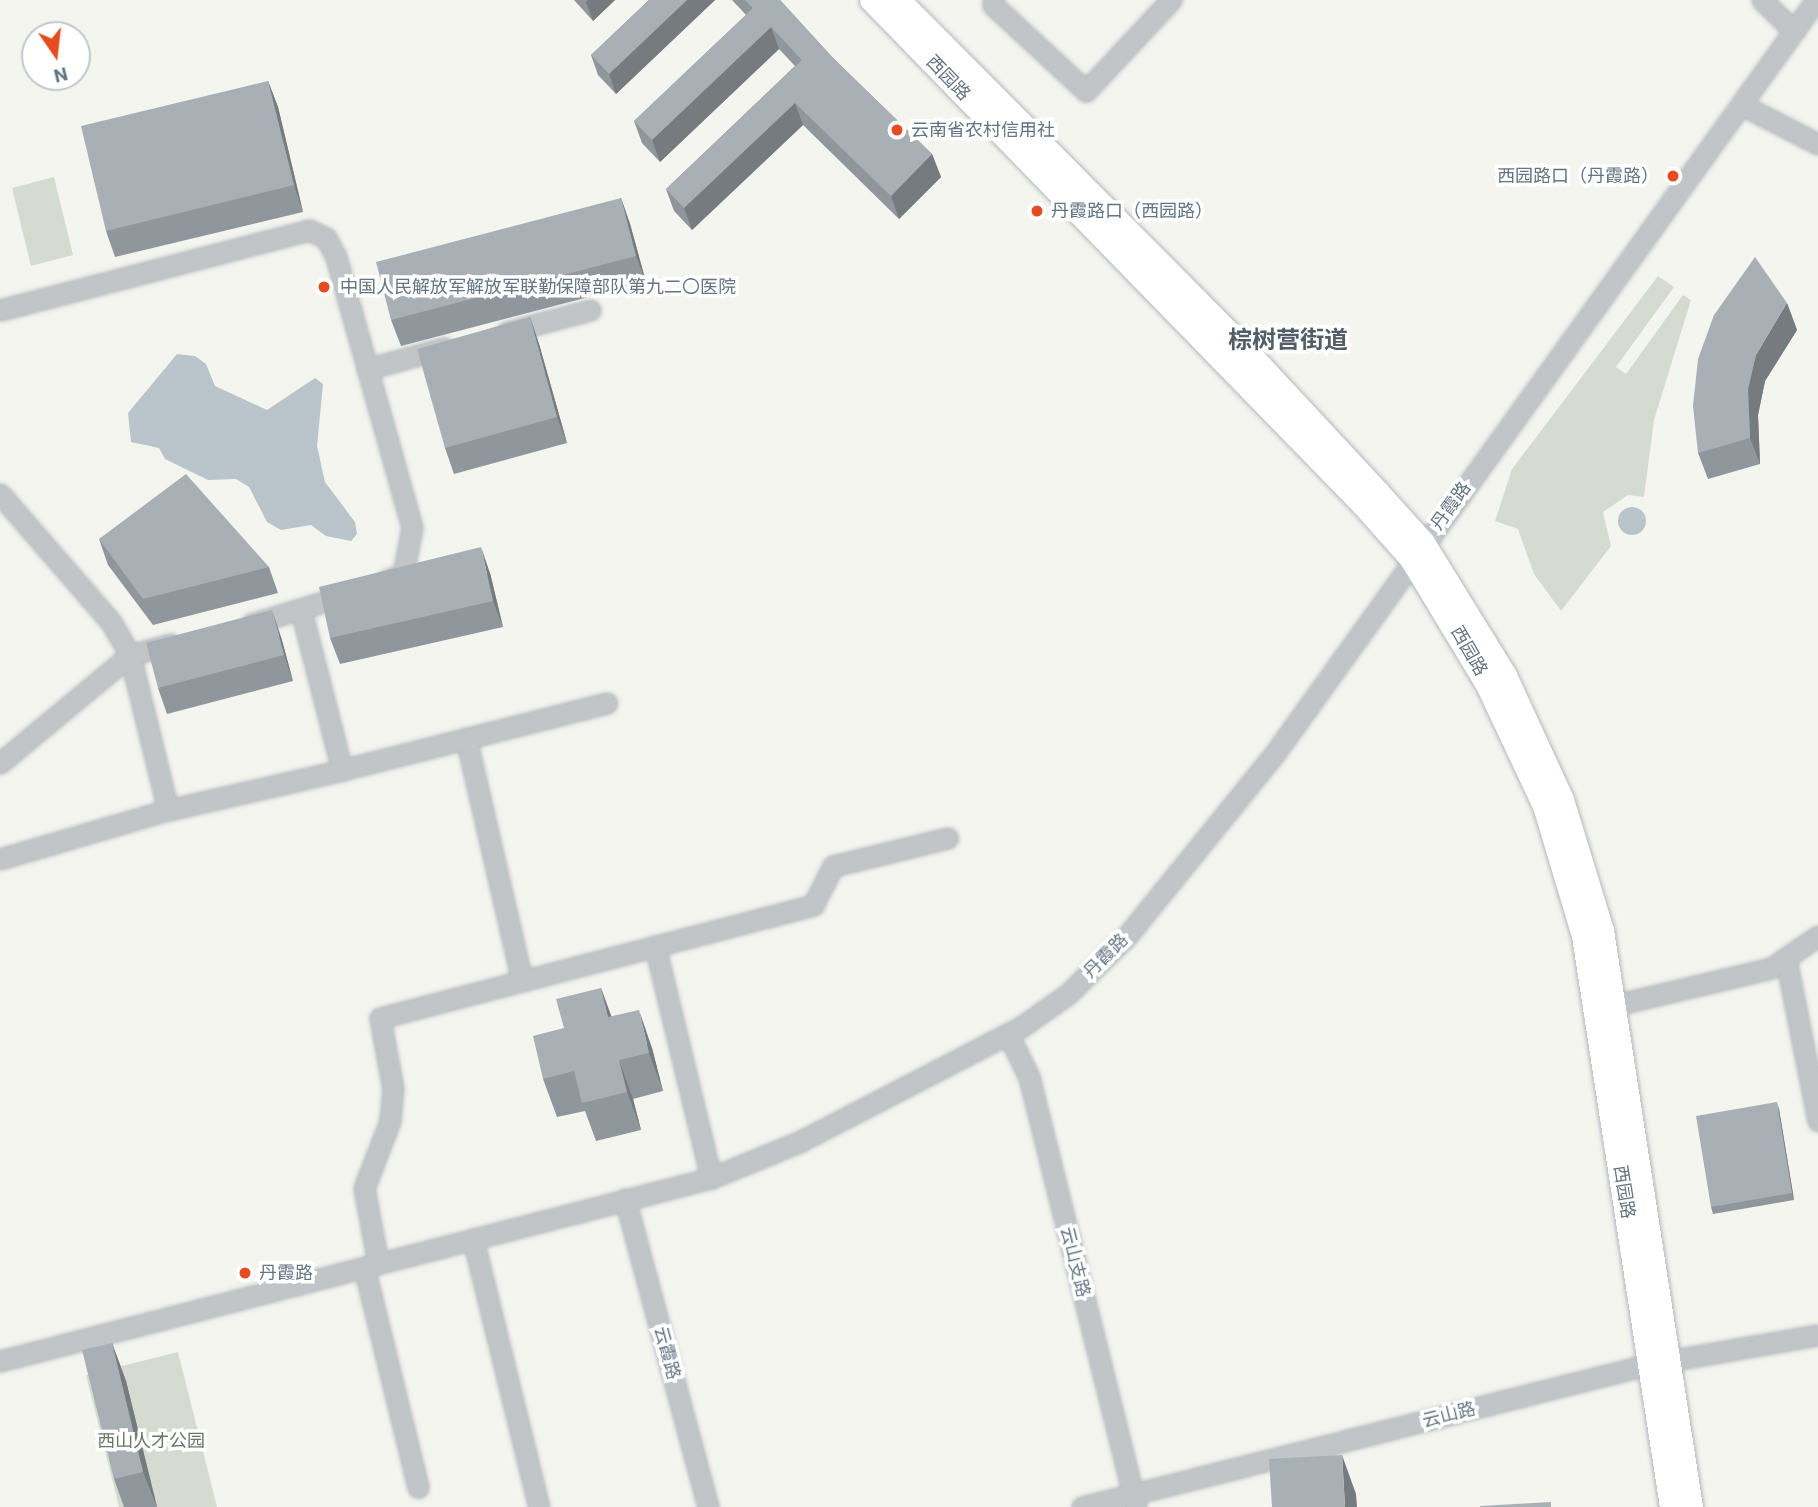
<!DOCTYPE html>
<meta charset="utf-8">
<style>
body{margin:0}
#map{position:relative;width:1818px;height:1507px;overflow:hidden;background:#f5f5f0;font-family:Roboto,"Noto Sans SC",sans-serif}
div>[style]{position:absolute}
.green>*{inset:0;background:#d5dbd1}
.water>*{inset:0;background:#b9c5ca}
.round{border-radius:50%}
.roads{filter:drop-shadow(0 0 2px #b4b8bc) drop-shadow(0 0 2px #b4b8bc)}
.minor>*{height:19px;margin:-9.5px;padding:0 9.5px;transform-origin:9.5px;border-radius:9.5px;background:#c1c5c8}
.major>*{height:24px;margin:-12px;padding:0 12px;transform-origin:12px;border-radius:12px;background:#fff}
.wall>*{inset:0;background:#90979c}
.shaded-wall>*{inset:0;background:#767b7f}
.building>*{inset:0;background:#a8b0b5}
.dots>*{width:19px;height:19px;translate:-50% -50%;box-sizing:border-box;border:4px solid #fff;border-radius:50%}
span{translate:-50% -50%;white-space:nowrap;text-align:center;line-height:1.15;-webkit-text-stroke:7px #fff;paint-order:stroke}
.street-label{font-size:18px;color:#637482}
.poi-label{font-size:18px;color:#637482}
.left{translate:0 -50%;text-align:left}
.right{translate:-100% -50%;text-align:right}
.park-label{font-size:18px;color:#677962}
.district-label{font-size:24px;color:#515d67;font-weight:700}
.north{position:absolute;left:21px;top:21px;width:70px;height:70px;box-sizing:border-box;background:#fff;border:2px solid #c1c7cd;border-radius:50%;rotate:166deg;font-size:19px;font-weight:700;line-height:28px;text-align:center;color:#637482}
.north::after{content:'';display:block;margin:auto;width:24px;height:32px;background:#e54c20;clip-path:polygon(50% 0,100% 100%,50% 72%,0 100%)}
</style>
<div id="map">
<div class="green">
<i style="clip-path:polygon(54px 177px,73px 255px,31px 266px,12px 188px)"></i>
<i style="clip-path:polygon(1658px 276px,1674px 287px,1616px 367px,1626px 374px,1683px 295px,1691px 300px,1654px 420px,1644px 497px,1628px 495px,1603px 512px,1611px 546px,1561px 611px,1534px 574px,1518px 529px,1495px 521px,1512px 469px)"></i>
<i style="clip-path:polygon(178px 1352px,217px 1507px,119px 1507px,86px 1375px)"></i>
</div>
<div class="water">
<i style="clip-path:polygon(177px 354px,195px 356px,206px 364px,215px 386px,267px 410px,315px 378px,323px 384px,317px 446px,325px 482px,355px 522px,357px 534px,351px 541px,326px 536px,311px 525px,281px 530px,267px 522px,249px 487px,236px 479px,208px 480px,165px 459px,159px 448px,131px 442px,128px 413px)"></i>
<i class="round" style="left:1618px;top:507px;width:28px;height:28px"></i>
</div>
<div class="roads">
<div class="minor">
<i style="left:993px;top:0;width:5px;rotate:90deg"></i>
<i style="left:993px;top:5px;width:127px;rotate:42.8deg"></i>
<i style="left:1086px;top:91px;width:125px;rotate:-47deg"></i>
<i style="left:1762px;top:0;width:45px;rotate:44.1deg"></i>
<i style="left:1742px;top:105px;width:85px;rotate:27.2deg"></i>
<i style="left:0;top:310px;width:319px;rotate:-14.5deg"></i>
<i style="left:309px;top:230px;width:19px;rotate:25deg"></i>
<i style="left:326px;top:238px;width:21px;rotate:62deg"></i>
<i style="left:336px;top:257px;width:281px;rotate:74.3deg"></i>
<i style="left:412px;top:528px;width:47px;rotate:101.1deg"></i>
<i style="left:403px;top:574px;width:17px;rotate:159deg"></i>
<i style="left:507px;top:332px;width:86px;rotate:-14.8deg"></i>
<i style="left:367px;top:369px;width:80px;rotate:-15.3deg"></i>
<i style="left:0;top:494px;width:169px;rotate:49.1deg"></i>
<i style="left:111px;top:622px;width:38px;rotate:60deg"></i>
<i style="left:130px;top:655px;width:169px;rotate:140.3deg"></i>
<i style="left:251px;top:624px;width:99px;rotate:-17deg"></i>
<i style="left:466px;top:738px;width:249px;rotate:77deg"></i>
<i style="left:342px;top:770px;width:273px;rotate:-14.2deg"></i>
<i style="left:168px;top:810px;width:179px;rotate:-12.9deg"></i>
<i style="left:342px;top:770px;width:165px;rotate:-104.4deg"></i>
<i style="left:0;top:859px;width:175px;rotate:-16.3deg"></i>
<i style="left:168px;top:810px;width:160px;rotate:-103.8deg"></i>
<i style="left:130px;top:655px;width:42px;rotate:-15deg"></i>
<i style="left:655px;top:946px;width:239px;rotate:76.4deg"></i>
<i style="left:1786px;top:959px;width:165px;rotate:78.8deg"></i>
<i style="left:1615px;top:1005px;width:160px;rotate:-13.3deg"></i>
<i style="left:1771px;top:968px;width:57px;rotate:-34.2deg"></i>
<i style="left:1008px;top:1034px;width:48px;rotate:64deg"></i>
<i style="left:1029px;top:1077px;width:442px;rotate:76deg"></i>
<i style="left:625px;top:1199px;width:319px;rotate:74.9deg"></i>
<i style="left:473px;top:1239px;width:276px;rotate:76.2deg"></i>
<i style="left:378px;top:1263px;width:76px;rotate:-100.6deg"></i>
<i style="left:364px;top:1188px;width:72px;rotate:-68.8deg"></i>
<i style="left:390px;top:1121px;width:32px;rotate:-85deg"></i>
<i style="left:393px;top:1089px;width:72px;rotate:-100.4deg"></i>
<i style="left:380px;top:1018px;width:448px;rotate:-14.6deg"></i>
<i style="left:813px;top:905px;width:44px;rotate:-62.9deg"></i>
<i style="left:833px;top:866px;width:118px;rotate:-13.7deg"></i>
<i style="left:364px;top:1267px;width:227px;rotate:76.2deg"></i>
<i style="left:0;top:1361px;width:734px;rotate:-14.43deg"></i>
<i style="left:711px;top:1178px;width:97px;rotate:-22.3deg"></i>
<i style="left:801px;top:1141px;width:248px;rotate:-27.4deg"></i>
<i style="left:1021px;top:1027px;width:57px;rotate:-35.1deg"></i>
<i style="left:1068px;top:994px;width:83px;rotate:-44.5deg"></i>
<i style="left:1127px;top:936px;width:232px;rotate:-51deg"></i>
<i style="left:1273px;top:756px;width:931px;rotate:-54.31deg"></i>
<i style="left:1082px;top:1507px;width:586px;rotate:-14.13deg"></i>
<i style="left:1650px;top:1364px;width:170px;rotate:-9.8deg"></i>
</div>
<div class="major">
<i style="left:872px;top:0;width:705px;rotate:45.75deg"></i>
<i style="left:1364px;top:505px;width:72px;rotate:48.4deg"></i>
<i style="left:1412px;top:559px;width:147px;rotate:58.9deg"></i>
<i style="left:1488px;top:685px;width:134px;rotate:64.8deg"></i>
<i style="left:1545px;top:806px;width:136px;rotate:73.3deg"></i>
<i style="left:1584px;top:936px;width:578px;rotate:81.24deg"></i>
<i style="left:898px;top:0;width:496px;rotate:45.2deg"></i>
<i style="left:1247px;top:352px;width:192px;rotate:47.1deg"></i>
<i style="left:1378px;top:493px;width:67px;rotate:48deg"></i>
<i style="left:1423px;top:543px;width:156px;rotate:58.3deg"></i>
<i style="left:1505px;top:676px;width:136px;rotate:65.3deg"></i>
<i style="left:1562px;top:800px;width:137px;rotate:73deg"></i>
<i style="left:1602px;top:931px;width:583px;rotate:81.22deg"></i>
</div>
</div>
<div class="wall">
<i style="clip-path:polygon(574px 0,615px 0,593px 21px)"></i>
<i style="clip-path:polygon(649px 0,715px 0,616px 94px,598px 75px,591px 55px)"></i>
<i style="clip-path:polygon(732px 0,780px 0,834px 59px,932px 154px,941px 177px,899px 219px,803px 125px,692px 230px,674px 211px,666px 189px,795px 66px,779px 49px,660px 162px,642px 143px,634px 121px,746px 15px)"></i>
<i style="clip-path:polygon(268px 81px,278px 107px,303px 212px,115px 257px,106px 231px)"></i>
<i style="clip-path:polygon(621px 198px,630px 224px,646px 282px,401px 346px,391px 320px)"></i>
<i style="clip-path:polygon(1787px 303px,1797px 330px,1765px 381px,1758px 415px,1760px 464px,1708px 479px,1698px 453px)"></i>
<i style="clip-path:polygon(530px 317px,539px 344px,567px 443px,454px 474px,445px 448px)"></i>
<i style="clip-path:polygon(99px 539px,269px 567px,278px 593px,153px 625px,108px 565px)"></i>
<i style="clip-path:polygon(490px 573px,503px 627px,340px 664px,330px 638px)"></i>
<i style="clip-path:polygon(281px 637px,293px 681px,167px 714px,158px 688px)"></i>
<i style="clip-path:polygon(601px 988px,611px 1017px,652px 1048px,663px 1091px,633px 1099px,641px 1130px,596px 1141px,585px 1111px,557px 1117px,543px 1079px,564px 1028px)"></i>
<i style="clip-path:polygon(1779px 1109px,1794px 1200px,1713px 1214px,1711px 1207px)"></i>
<i style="clip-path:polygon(112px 1343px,126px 1381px,157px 1507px,124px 1507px,114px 1479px)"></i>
</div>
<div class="shaded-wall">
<i style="clip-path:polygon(588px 0,615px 0,593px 21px,586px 2px)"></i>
<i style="clip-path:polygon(687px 0,715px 0,616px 94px,609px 74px)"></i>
<i style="clip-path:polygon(771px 27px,779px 49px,660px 162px,652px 140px)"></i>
<i style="clip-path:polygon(268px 81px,278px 107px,303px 212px,294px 185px)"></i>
<i style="clip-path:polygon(795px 103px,803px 125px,692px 230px,684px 208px)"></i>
<i style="clip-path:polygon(932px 154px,941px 177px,899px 219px,891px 196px)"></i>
<i style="clip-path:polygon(621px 198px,630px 224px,646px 282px,636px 256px)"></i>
<i style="clip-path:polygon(1787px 303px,1797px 330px,1765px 381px,1758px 415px,1760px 464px,1750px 438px,1748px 389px,1756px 355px)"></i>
<i style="clip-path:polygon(530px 317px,539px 344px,567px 443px,557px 417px)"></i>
<i style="clip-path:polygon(481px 547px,490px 573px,503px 627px,493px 601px)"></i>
<i style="clip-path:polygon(272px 610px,281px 637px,293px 681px,284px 655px)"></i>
<i style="clip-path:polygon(601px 988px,615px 1026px,608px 1017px)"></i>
<i style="clip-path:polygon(639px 1010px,652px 1048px,663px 1091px,649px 1053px)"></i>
<i style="clip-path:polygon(619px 1060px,633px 1099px,641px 1130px,627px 1092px)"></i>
<i style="clip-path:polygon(1777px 1102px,1779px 1109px,1794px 1200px,1792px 1193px)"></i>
<i style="clip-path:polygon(112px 1343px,126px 1381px,157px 1507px,143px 1472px)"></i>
<i style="clip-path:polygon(1342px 1455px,1356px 1494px,1357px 1507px,1345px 1507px)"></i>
</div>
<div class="building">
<i style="clip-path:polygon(649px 0,687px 0,609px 74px,591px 55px)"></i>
<i style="clip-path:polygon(745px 0,780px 0,834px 59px,932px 154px,891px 196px,795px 103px,684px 208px,666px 189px,802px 60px,771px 27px,652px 140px,634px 121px,753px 8px)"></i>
<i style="clip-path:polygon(268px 81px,294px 185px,106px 231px,81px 126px)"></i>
<i style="clip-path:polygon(621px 198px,636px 256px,391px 320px,376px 262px)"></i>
<i style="clip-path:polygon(1755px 257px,1787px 303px,1756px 355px,1748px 389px,1750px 438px,1698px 453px,1693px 406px,1698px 359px,1714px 315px)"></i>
<i style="clip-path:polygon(530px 317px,557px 417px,445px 448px,417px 349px)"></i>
<i style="clip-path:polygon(186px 474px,269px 567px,143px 599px,99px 539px)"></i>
<i style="clip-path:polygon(481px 547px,493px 601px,330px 638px,319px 587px)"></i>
<i style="clip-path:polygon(272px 610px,284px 655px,158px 688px,146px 643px)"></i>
<i style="clip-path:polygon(601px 988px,608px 1017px,639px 1010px,649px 1053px,619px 1060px,627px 1092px,582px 1103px,574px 1071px,543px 1079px,533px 1036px,564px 1028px,556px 999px)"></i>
<i style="clip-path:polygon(1777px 1102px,1792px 1193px,1711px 1207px,1696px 1116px)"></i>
<i style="clip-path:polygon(112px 1343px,143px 1472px,114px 1479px,82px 1350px)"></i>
<i style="clip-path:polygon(1342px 1455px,1345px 1507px,1272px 1507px,1269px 1459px)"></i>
<i style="clip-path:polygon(1551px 1502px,1551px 1507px,1480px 1507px,1480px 1506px)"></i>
</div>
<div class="dots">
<i style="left:897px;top:130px;background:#e54c20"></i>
<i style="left:1673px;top:176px;background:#e54c20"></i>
<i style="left:1037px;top:211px;background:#e54c20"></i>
<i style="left:324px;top:287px;background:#e54c20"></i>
<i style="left:245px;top:1273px;background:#e54c20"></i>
</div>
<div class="street-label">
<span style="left:948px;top:78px;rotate:46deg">西园路</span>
<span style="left:1451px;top:506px;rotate:-54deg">丹霞路</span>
<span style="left:1469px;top:651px;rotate:60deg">西园路</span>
<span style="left:1106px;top:956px;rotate:-45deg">丹霞路</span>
<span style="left:1624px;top:1192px;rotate:81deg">西园路</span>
<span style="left:1075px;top:1262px;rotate:76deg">云山支路</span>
<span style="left:667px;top:1353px;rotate:75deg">云霞路</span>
<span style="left:1449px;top:1415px;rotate:-14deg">云山路</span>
</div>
<div class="poi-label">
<span class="left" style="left:911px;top:130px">云南省农村信用社</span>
<span class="right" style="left:1659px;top:176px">西园路口（丹霞路）</span>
<span class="left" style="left:1051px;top:211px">丹霞路口（西园路）</span>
<span class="left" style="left:340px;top:287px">中国人民解放军解放军联勤保障部队第九二〇医院</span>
<span class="left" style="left:259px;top:1273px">丹霞路</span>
</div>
<div class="park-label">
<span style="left:151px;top:1441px">西山人才公园</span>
</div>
<div class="district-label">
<span style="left:1288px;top:341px">棕树营街道</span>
</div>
<div class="north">N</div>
</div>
